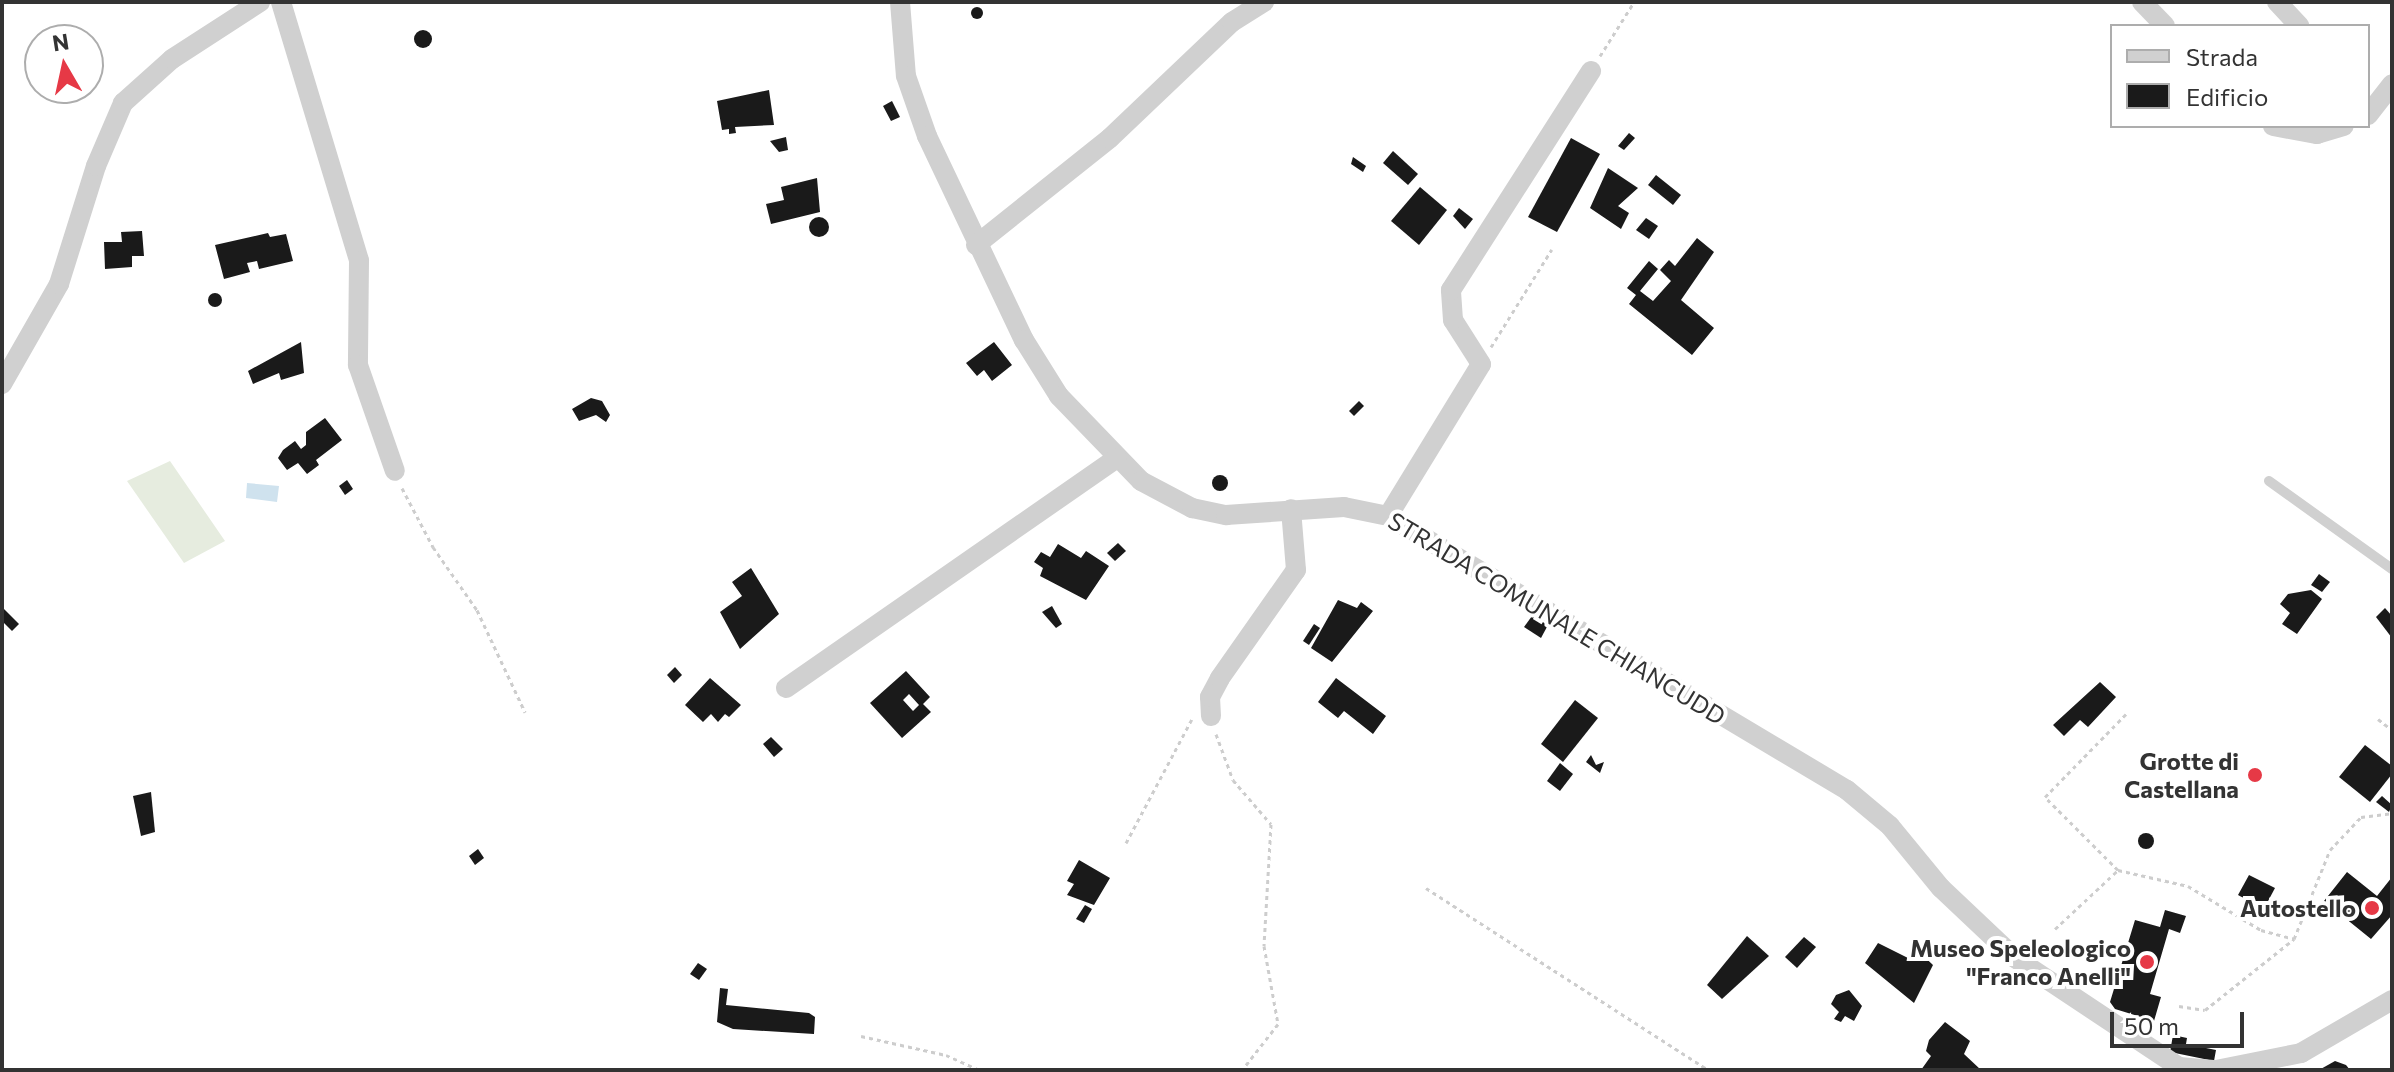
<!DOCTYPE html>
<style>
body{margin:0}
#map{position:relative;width:2394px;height:1072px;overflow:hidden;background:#fff;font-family:Commissioner,sans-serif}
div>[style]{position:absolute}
.green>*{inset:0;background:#e6ecdf}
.water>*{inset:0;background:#cfe2ee}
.building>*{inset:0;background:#1a1a1a}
.round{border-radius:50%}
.path>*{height:3px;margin-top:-1.5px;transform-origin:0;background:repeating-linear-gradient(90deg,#cdcdcd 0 4px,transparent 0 8px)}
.service>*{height:10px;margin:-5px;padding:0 5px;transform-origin:5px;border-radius:5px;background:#d0d0d0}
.minor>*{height:20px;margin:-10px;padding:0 10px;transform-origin:10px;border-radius:10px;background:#d0d0d0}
.dots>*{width:22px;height:22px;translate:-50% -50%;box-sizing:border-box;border:4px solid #fff;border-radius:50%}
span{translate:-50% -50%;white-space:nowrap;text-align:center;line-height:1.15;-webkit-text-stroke:8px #fff;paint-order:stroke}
.street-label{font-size:24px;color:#333}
.poi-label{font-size:24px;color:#333;font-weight:700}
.right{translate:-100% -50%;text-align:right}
.frame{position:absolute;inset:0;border:4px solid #333;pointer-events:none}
.legend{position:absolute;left:2110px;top:24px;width:260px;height:104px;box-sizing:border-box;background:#fff;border:2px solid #adadad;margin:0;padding:10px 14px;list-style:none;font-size:24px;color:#333}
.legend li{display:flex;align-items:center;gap:16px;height:40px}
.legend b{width:40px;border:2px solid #adadad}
.north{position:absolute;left:24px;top:24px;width:80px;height:80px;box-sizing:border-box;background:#fff;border:2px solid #adadad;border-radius:50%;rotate:351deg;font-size:22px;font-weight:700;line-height:32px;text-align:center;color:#333}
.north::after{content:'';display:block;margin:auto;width:28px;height:36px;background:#e63946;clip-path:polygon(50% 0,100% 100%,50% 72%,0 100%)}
.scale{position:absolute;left:2110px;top:1012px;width:134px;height:36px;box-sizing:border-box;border:4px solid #333;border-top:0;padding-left:10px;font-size:24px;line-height:28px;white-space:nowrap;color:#333;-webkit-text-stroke:6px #fff;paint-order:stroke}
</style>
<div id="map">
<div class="green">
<i style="clip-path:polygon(170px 461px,225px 541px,184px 563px,127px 481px)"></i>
</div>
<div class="water">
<i style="clip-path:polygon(247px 483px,279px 486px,277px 502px,246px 498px)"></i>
</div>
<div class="building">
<i class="round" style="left:971px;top:7px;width:12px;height:12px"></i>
<i class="round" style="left:414px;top:30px;width:18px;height:18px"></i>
<i style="clip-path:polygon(769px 90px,774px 125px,735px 127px,736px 133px,729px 134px,729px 129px,722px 130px,717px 101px)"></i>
<i style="clip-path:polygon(892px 101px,900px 117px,891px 121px,883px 106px)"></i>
<i style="clip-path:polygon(1629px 133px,1635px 138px,1624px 150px,1618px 146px)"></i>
<i style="clip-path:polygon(786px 137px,788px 150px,779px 152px,770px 141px)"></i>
<i style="clip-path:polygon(1571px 138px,1600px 154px,1557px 232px,1528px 217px)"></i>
<i style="clip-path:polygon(1393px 151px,1418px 174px,1408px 185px,1383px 163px)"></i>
<i style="clip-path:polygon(1353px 157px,1366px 166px,1363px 172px,1351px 164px)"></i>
<i style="clip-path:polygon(1608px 168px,1638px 188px,1618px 206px,1629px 213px,1621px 229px,1590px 208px)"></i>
<i style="clip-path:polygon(1656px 175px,1681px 195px,1673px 205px,1648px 185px)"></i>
<i style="clip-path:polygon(817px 178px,820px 212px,771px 224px,766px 204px,784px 200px,781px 187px)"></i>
<i style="clip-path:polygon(1420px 187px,1447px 210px,1419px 245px,1391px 221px)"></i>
<i style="clip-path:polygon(1459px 208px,1473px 219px,1465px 229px,1453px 216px)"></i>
<i class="round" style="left:809px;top:217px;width:20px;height:20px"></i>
<i style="clip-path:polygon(1646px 218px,1658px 226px,1649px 239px,1636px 230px)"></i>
<i style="clip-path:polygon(142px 231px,144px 256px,132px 256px,132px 267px,105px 269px,104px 242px,122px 242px,121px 232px)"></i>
<i style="clip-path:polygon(268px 233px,270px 237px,286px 234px,293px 261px,259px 269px,257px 261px,247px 263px,250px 272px,224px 279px,215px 245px)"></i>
<i style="clip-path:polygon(1697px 238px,1714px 252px,1681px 300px,1714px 328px,1692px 355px,1629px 304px,1636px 295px,1627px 288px,1649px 261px,1658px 269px,1640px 291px,1653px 301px,1671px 281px,1660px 270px,1669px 260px,1675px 266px)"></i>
<i class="round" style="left:208px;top:293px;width:14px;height:14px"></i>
<i style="clip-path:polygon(301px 342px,304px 373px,281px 380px,279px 373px,253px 384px,248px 371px)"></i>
<i style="clip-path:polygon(994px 342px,1012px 365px,992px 381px,984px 370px,977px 376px,966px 363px)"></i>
<i style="clip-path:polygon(591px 398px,602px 401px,610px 415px,606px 422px,596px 415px,579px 421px,572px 409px)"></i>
<i style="clip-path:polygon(1359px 401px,1364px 406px,1354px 416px,1349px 411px)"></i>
<i style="clip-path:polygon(325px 418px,342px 440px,316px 460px,319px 465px,307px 474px,298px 463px,287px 470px,278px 458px,283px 450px,295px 441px,301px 449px,306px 445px,306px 432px)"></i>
<i class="round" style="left:1212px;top:475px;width:16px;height:16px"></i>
<i style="clip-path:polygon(347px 480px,353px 489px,345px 495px,339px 486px)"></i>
<i style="clip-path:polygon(1118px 543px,1126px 551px,1115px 561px,1107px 553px)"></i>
<i style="clip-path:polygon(1058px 544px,1081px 558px,1086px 551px,1109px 566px,1086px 600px,1040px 576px,1043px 568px,1034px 562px,1041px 552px,1050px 557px)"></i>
<i style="clip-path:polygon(751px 568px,779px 614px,740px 649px,720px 612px,742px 596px,732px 582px)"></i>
<i style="clip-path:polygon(2319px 574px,2330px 582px,2322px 592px,2311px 585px)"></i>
<i style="clip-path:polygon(2311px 590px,2322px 599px,2297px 634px,2282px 624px,2290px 613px,2280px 604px,2288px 594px)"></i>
<i style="clip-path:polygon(1338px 600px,1357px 608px,1361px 602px,1373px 611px,1332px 662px,1311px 648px)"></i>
<i style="clip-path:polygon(1052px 606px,1062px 624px,1056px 628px,1042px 612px)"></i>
<i style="clip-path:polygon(2px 607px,19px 624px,12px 631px,2px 621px)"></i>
<i style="clip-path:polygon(2385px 608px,2392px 616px,2392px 638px,2376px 617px)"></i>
<i style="clip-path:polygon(1532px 616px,1548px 625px,1541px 638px,1524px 627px)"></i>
<i style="clip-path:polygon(1314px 624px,1320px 628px,1309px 645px,1303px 641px)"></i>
<i style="clip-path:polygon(675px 667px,682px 675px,674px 683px,667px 675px)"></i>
<i style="clip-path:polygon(evenodd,906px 671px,930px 697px,923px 704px,931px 712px,902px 738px,870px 703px,906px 671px,909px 694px,919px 705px,913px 711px,903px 700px,909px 694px)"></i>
<i style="clip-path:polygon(710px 678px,741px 705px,729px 717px,725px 714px,718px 722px,711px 714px,703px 722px,685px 705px)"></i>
<i style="clip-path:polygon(1336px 678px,1386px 716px,1373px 734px,1344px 711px,1338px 718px,1318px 702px)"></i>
<i style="clip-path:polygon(2100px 682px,2116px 697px,2088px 727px,2080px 720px,2064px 736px,2053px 725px)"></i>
<i style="clip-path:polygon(1575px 700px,1598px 718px,1563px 762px,1541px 744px)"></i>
<i style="clip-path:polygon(771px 737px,783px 749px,774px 757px,763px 744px)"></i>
<i style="clip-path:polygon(2365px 745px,2392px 766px,2392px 774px,2370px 802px,2339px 777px)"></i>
<i style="clip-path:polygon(1591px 755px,1596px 765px,1604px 762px,1600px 773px,1586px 762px)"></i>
<i style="clip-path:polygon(1560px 763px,1573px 774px,1560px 791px,1547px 781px)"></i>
<i style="clip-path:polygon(151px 792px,155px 832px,141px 836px,133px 796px)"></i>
<i style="clip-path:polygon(2382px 796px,2392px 805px,2389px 812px,2376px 802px)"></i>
<i class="round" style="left:2138px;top:833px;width:16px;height:16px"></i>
<i style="clip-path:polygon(478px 849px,484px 858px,475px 865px,469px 856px)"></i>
<i style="clip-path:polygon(1079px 860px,1110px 878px,1094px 905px,1067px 895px,1074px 884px,1067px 881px)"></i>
<i style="clip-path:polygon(2347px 872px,2377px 896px,2392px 877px,2392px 915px,2371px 939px,2324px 901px)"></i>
<i style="clip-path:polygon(2249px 875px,2275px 888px,2258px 920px,2245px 913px,2249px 901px,2238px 895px)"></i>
<i style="clip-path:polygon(1085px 905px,1092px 909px,1084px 923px,1076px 919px)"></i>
<i style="clip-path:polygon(2165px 910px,2186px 916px,2180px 933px,2169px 929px,2150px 994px,2161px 997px,2154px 1021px,2115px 1009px,2110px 1002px,2135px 920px,2160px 927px)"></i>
<i style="clip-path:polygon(1747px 936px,1769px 956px,1722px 999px,1707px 985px)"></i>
<i style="clip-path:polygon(1804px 937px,1816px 947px,1797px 968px,1785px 957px)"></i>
<i style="clip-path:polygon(1878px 943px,1908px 958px,1914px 947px,1933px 965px,1914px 1003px,1865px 963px)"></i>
<i style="clip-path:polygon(698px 963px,707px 969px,699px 980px,690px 974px)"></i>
<i style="clip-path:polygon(720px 988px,728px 989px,726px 1005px,809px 1013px,815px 1017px,814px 1034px,733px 1029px,717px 1022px)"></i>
<i style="clip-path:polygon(1849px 990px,1862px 1006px,1854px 1021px,1845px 1016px,1841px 1022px,1834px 1019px,1839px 1012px,1831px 1004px,1836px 995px)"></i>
<i style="clip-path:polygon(1945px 1022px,1970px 1041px,1964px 1054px,1981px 1070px,1921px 1070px,1931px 1056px,1926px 1051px,1929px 1040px)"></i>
<i style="clip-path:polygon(2173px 1035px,2187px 1038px,2186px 1044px,2216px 1050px,2214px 1061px,2170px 1052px)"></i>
<i style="clip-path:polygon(2335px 1061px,2346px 1065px,2350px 1070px,2319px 1070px)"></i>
</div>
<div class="path">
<i style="left:1600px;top:56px;width:64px;rotate:-57.8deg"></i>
<i style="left:1491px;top:347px;width:115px;rotate:-58.1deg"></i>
<i style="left:402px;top:488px;width:67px;rotate:62.3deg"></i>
<i style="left:433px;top:547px;width:77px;rotate:55.1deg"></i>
<i style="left:477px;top:610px;width:113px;rotate:64.8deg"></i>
<i style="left:2378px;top:719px;width:18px;rotate:38deg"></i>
<i style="left:1216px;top:734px;width:49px;rotate:69.7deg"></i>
<i style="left:1233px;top:780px;width:58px;rotate:49.2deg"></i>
<i style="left:1271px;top:824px;width:122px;rotate:93.3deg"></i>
<i style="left:1264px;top:946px;width:79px;rotate:79.8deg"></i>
<i style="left:1278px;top:1024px;width:58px;rotate:128deg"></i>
<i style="left:1126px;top:843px;width:140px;rotate:-62deg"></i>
<i style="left:2118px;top:870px;width:103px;rotate:-135deg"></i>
<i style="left:2045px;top:797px;width:116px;rotate:-45.7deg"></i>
<i style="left:1426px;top:888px;width:336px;rotate:32.8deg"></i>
<i style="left:2055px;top:929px;width:86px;rotate:-43.1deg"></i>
<i style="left:2118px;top:870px;width:72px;rotate:12.9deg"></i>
<i style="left:2188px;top:886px;width:85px;rotate:31.1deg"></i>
<i style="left:2261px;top:930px;width:34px;rotate:15deg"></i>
<i style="left:2179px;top:1006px;width:26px;rotate:9deg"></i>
<i style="left:2205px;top:1010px;width:114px;rotate:-38.6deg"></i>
<i style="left:2294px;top:939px;width:96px;rotate:-68deg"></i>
<i style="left:2330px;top:850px;width:45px;rotate:-46.8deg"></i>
<i style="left:2361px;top:817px;width:31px;rotate:-7deg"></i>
<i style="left:861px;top:1036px;width:87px;rotate:12.6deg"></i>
<i style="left:946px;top:1055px;width:37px;rotate:24deg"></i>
</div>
<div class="service">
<i style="left:2269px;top:481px;width:151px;rotate:35.6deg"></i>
</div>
<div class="minor">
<i style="left:281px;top:2px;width:270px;rotate:73.2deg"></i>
<i style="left:359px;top:261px;width:104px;rotate:90.6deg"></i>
<i style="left:358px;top:365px;width:112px;rotate:70.8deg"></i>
<i style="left:900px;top:2px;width:74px;rotate:85.4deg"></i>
<i style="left:906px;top:76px;width:64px;rotate:70.7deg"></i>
<i style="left:927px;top:136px;width:226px;rotate:64.6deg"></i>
<i style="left:1024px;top:340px;width:66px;rotate:58deg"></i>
<i style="left:1059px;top:396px;width:118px;rotate:46deg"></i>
<i style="left:1141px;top:481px;width:58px;rotate:27.9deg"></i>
<i style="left:1192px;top:508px;width:35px;rotate:12deg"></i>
<i style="left:1226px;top:515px;width:118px;rotate:-3.9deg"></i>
<i style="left:1344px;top:507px;width:45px;rotate:11.6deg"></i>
<i style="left:1388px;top:516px;width:535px;rotate:30.84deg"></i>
<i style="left:1847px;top:790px;width:56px;rotate:39.9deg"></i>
<i style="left:1890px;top:826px;width:80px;rotate:50.6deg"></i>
<i style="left:1941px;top:888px;width:102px;rotate:43.4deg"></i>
<i style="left:2015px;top:958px;width:197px;rotate:33.6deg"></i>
<i style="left:2179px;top:1067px;width:37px;rotate:5deg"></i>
<i style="left:2216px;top:1070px;width:87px;rotate:-11.3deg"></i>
<i style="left:2301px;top:1053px;width:105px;rotate:-30.2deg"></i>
<i style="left:2142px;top:2px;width:33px;rotate:46deg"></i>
<i style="left:2277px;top:2px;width:33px;rotate:47deg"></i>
<i style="left:2368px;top:115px;width:39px;rotate:-52deg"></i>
<i style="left:2273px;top:126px;width:45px;rotate:10.3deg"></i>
<i style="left:2317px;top:134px;width:28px;rotate:-17deg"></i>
<i style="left:976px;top:245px;width:171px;rotate:-38.6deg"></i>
<i style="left:1110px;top:138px;width:168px;rotate:-43.6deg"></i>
<i style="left:1232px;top:22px;width:38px;rotate:-32deg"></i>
<i style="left:2px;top:384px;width:115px;rotate:-60.3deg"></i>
<i style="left:59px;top:284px;width:124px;rotate:-72.6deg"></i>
<i style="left:96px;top:166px;width:69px;rotate:-66.8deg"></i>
<i style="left:123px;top:103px;width:66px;rotate:-41.9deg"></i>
<i style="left:172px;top:59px;width:105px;rotate:-32.9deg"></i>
<i style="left:1388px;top:516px;width:178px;rotate:-58.5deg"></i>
<i style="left:1481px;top:364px;width:52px;rotate:-122.5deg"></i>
<i style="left:1453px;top:320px;width:30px;rotate:-94deg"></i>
<i style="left:1451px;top:290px;width:260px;rotate:-57.4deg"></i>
<i style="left:786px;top:688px;width:403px;rotate:-34.8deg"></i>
<i style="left:1211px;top:716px;width:19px;rotate:-93deg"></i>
<i style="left:1210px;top:697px;width:21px;rotate:-62deg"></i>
<i style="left:1220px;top:678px;width:132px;rotate:-54.9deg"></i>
<i style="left:1296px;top:570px;width:61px;rotate:-94.7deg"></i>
</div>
<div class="dots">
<i style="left:2255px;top:775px;background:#e63946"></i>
<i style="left:2372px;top:908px;background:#e63946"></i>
<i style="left:2147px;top:962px;background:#e63946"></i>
</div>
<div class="street-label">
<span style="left:1557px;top:618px;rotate:31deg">STRADA COMUNALE CHIANCUDD</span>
</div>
<div class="poi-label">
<span class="right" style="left:2239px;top:775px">Grotte di<br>Castellana</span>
<span class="right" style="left:2356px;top:908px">Autostello</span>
<span class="right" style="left:2131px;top:962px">Museo Speleologico<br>"Franco Anelli"</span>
</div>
<div class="frame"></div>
<ul class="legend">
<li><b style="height:10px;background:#d0d0d0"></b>Strada</li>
<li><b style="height:22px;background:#1a1a1a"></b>Edificio</li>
</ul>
<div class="north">N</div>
<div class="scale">50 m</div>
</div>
